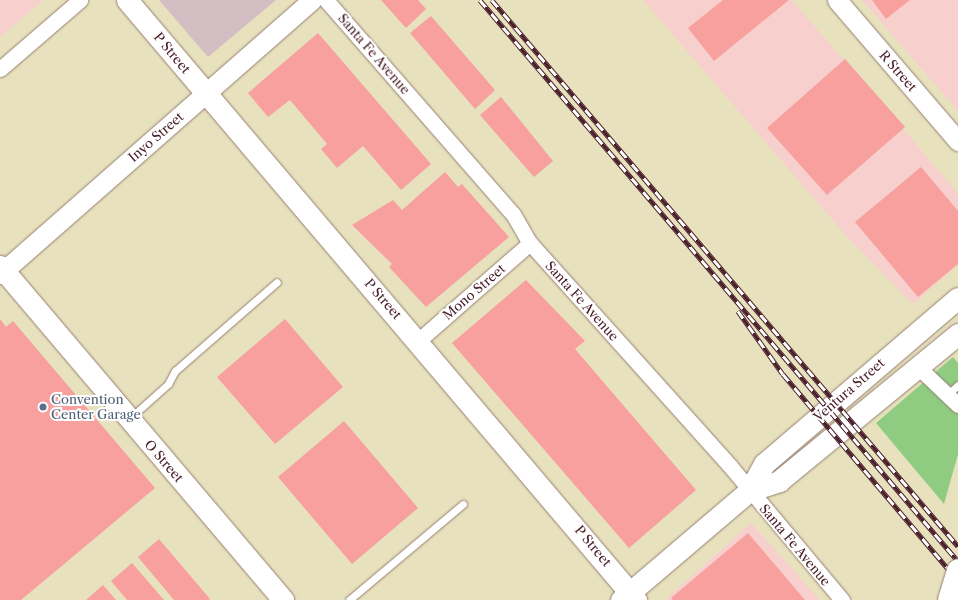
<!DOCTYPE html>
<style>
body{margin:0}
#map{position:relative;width:958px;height:600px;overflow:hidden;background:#e7e1bd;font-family:"Libre Caslon Text",serif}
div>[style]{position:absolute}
.built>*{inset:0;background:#f7d0cd}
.industrial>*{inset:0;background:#d2bec3}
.green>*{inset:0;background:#8fcb81}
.building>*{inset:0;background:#f7a09e}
.roads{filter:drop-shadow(0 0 1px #988074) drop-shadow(0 0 1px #988074)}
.service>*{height:7px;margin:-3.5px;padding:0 3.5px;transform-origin:3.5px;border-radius:3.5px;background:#fff}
.minor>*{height:15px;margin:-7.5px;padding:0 7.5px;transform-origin:7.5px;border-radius:7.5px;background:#fff}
.tertiary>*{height:19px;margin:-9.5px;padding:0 9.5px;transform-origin:9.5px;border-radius:9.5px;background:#fff}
.secondary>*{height:21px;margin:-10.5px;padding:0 10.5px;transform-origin:10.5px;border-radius:10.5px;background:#fff}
.rail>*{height:4.5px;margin-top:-2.25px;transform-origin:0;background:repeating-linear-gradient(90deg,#fff 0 9px,#4a1f2b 0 18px);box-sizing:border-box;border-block:1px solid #4a1f2b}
.bridges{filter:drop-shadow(0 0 1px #988074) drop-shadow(0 0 1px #988074)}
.motorway-bridge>*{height:22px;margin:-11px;padding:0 11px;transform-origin:11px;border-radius:11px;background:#fff}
.dots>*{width:11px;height:11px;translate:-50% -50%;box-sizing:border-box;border:2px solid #fff;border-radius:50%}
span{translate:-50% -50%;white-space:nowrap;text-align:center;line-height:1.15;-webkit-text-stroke:4px #fff;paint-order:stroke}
.street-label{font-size:13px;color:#4a1f2b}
.service-label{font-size:13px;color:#4e5e75}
.left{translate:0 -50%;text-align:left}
</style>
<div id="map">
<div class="built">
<i style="clip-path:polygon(0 0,43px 0,0 37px)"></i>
<i style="clip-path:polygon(643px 0,792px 0,958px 193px,958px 265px,913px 304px,848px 238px)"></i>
<i style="clip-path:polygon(862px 0,958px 0,958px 111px)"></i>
<i style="clip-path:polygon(751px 523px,820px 600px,665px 600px)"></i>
</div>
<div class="industrial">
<i style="clip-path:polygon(159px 0,276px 0,208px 57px)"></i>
</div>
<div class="green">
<i style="clip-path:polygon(953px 357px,958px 363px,958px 454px,944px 504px,876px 423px)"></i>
</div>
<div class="building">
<i style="clip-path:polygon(381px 0,418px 0,426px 9px,406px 28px)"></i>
<i style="clip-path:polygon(723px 0,789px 0,714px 61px,688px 28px)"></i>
<i style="clip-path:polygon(872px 0,910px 0,886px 19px)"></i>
<i style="clip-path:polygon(431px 16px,495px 90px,475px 109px,410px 33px)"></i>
<i style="clip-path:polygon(318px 33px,431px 164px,401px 190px,363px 146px,337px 168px,321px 149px,327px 144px,290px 100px,268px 117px,248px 93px)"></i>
<i style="clip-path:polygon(845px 59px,905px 127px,827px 195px,767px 128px)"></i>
<i style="clip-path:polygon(501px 97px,553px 161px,534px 177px,480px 115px)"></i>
<i style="clip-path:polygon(921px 167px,958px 211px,958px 264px,918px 297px,855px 222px)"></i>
<i style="clip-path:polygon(445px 172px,458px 187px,462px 184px,509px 237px,426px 307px,389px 267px,392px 264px,352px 225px,393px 200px,402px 210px)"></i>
<i style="clip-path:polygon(526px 280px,585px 341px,575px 349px,696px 490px,629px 548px,452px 343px)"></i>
<i style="clip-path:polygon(0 319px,6px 327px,13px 321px,155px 488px,21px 600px,0 600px)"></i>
<i style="clip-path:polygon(285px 319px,343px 387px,275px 444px,217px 377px)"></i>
<i style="clip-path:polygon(344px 421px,418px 508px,352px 564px,278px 477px)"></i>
<i style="clip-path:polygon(748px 533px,805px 600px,673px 600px,671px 598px)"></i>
<i style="clip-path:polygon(159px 539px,210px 599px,208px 600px,174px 600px,138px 557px)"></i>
<i style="clip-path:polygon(132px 563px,164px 600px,127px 600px,111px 581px)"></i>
<i style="clip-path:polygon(103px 585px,116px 600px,86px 600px)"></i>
</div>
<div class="roads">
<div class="service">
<i style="left:947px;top:395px;width:15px;rotate:-42deg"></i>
<i style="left:130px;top:418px;width:51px;rotate:-41.8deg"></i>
<i style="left:168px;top:384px;width:15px;rotate:-62deg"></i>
<i style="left:175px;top:371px;width:135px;rotate:-41.1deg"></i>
<i style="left:349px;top:600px;width:149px;rotate:-40.1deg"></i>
</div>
<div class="minor">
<i style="left:326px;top:0;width:284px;rotate:48.9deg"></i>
<i style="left:513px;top:214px;width:34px;rotate:60deg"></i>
<i style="left:530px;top:243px;width:300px;rotate:48.1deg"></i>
<i style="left:730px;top:466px;width:175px;rotate:50.1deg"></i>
<i style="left:0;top:69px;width:106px;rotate:-40.8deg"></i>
<i style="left:418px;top:341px;width:149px;rotate:-41.2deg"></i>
<i style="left:916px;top:365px;width:58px;rotate:43.6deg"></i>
</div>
<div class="tertiary">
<i style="left:837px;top:0;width:186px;rotate:49.4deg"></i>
<i style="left:0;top:274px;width:415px;rotate:-41.3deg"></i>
</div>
<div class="secondary">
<i style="left:127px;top:0;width:787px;rotate:49.69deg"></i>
<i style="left:0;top:266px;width:438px;rotate:49.7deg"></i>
<i style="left:749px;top:491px;width:32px;rotate:-18deg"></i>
<i style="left:779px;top:481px;width:232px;rotate:-39.4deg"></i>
<i style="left:621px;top:600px;width:168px;rotate:-40.4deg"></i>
<i style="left:749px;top:491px;width:31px;rotate:-61deg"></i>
<i style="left:764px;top:464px;width:255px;rotate:-40.6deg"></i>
</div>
</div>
<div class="rail">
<i style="left:480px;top:0;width:737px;rotate:49.57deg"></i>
<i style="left:492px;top:0;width:718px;rotate:49.52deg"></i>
<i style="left:738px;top:311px;width:77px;rotate:54.5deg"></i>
<i style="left:783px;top:374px;width:270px;rotate:49.7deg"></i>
</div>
<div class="bridges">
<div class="motorway-bridge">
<i style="left:949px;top:600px;width:31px;rotate:-73deg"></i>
</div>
</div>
<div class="dots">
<i style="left:43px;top:407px;background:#5c6f8a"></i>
</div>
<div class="street-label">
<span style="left:172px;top:53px;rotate:50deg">P Street</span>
<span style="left:374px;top:54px;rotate:49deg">Santa Fe Avenue</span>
<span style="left:898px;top:71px;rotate:49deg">R Street</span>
<span style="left:156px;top:137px;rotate:-41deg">Inyo Street</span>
<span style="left:474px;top:292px;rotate:-41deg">Mono Street</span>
<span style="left:383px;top:299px;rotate:49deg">P Street</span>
<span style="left:582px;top:301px;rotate:48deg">Santa Fe Avenue</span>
<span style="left:849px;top:390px;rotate:-41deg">Ventura Street</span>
<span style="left:164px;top:461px;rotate:49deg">O Street</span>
<span style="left:795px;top:545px;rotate:50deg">Santa Fe Avenue</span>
<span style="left:593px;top:546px;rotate:50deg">P Street</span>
</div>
<div class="service-label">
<span class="left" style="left:51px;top:407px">Convention<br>Center Garage</span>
</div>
</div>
